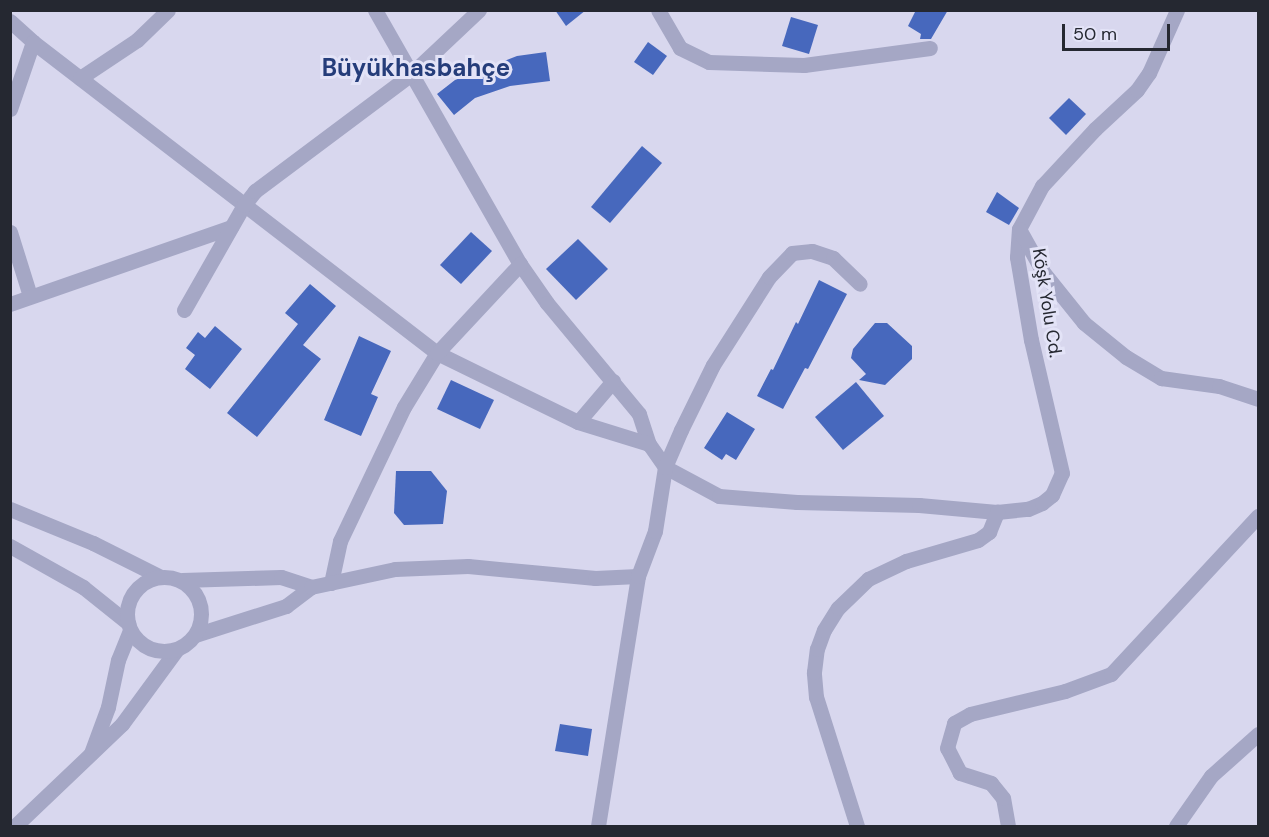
<!DOCTYPE html>
<meta charset="utf-8">
<style>
body{margin:0}
#map{position:relative;width:1269px;height:837px;overflow:hidden;background:#d8d7ee;font-family:"DM Sans",sans-serif}
div>[style]{position:absolute}
.building>*{inset:0;background:#4768bd}
.minor>*{height:15px;margin:-7.5px;padding:0 7.5px;transform-origin:7.5px;border-radius:7.5px;background:#a5a7c5}
.tertiary>*{height:15px;margin:-7.5px;padding:0 7.5px;transform-origin:7.5px;border-radius:7.5px;background:#a5a7c5}
.tertiary>.ring{margin:-7.5px;padding:0;box-sizing:content-box;background:none;border:15px solid #a5a7c5;border-radius:50%}
span{translate:-50% -50%;white-space:nowrap;text-align:center;line-height:1.15;-webkit-text-stroke:6px #e3e3f7;paint-order:stroke}
.street-label{font-size:18px;color:#252831}
.district-label{font-size:24px;color:#253d7a;font-weight:700}
.frame{position:absolute;inset:0;border:12px solid #252831;pointer-events:none}
.scale{position:absolute;left:1062px;top:24px;width:108px;height:27px;box-sizing:border-box;border:3px solid #252831;border-top:0;padding-left:8px;font-size:18px;line-height:21px;white-space:nowrap;color:#252831;-webkit-text-stroke:4px #e3e3f7;paint-order:stroke}
</style>
<div id="map">
<div class="building">
<i style="clip-path:polygon(555px 10px,586px 10px,566px 26px)"></i>
<i style="clip-path:polygon(916px 10px,948px 10px,931px 39px,920px 39px,921px 34px,908px 26px)"></i>
<i style="clip-path:polygon(791px 17px,818px 25px,809px 54px,782px 46px)"></i>
<i style="clip-path:polygon(648px 42px,667px 56px,653px 75px,634px 62px)"></i>
<i style="clip-path:polygon(546px 52px,550px 81px,510px 86px,475px 98px,454px 115px,437px 94px,455px 80px,517px 56px)"></i>
<i style="clip-path:polygon(1069px 98px,1086px 114px,1066px 135px,1049px 118px)"></i>
<i style="clip-path:polygon(642px 146px,662px 163px,610px 223px,591px 207px)"></i>
<i style="clip-path:polygon(997px 192px,1019px 208px,1009px 225px,986px 212px)"></i>
<i style="clip-path:polygon(471px 232px,492px 251px,461px 284px,440px 265px)"></i>
<i style="clip-path:polygon(578px 239px,608px 269px,576px 300px,546px 269px)"></i>
<i style="clip-path:polygon(819px 280px,847px 294px,808px 369px,805px 368px,783px 409px,757px 396px,771px 369px,773px 370px,796px 322px,798px 324px)"></i>
<i style="clip-path:polygon(310px 284px,336px 306px,303px 345px,321px 359px,257px 437px,227px 413px,298px 324px,285px 313px)"></i>
<i style="clip-path:polygon(875px 323px,887px 323px,912px 346px,912px 359px,885px 385px,859px 380px,866px 374px,851px 358px,853px 349px)"></i>
<i style="clip-path:polygon(215px 326px,242px 349px,210px 389px,185px 369px,195px 355px,186px 348px,198px 332px,205px 338px)"></i>
<i style="clip-path:polygon(359px 336px,391px 351px,371px 394px,378px 397px,361px 436px,324px 420px)"></i>
<i style="clip-path:polygon(451px 380px,494px 400px,480px 429px,437px 409px)"></i>
<i style="clip-path:polygon(856px 382px,884px 416px,843px 450px,815px 417px)"></i>
<i style="clip-path:polygon(727px 412px,755px 429px,736px 460px,726px 454px,722px 460px,704px 448px)"></i>
<i style="clip-path:polygon(396px 471px,431px 471px,447px 491px,443px 524px,404px 525px,394px 513px)"></i>
<i style="clip-path:polygon(560px 724px,592px 729px,588px 756px,555px 751px)"></i>
</div>
<div class="minor">
<i style="left:375px;top:10px;width:292px;rotate:60.3deg"></i>
<i style="left:520px;top:264px;width:47px;rotate:55.3deg"></i>
<i style="left:547px;top:303px;width:144px;rotate:50.3deg"></i>
<i style="left:639px;top:414px;width:32px;rotate:72deg"></i>
<i style="left:649px;top:444px;width:28px;rotate:55deg"></i>
<i style="left:665px;top:467px;width:61px;rotate:28.2deg"></i>
<i style="left:719px;top:496px;width:78px;rotate:4.4deg"></i>
<i style="left:797px;top:502px;width:122px;rotate:1.4deg"></i>
<i style="left:919px;top:505px;width:78px;rotate:5.1deg"></i>
<i style="left:997px;top:512px;width:31px;rotate:-6deg"></i>
<i style="left:1028px;top:509px;width:15px;rotate:-23deg"></i>
<i style="left:1042px;top:503px;width:13px;rotate:-39deg"></i>
<i style="left:1052px;top:495px;width:24px;rotate:-66deg"></i>
<i style="left:1062px;top:473px;width:137px;rotate:-103.1deg"></i>
<i style="left:1031px;top:340px;width:84px;rotate:-99.6deg"></i>
<i style="left:1017px;top:257px;width:28px;rotate:-86deg"></i>
<i style="left:1019px;top:229px;width:49px;rotate:-61.9deg"></i>
<i style="left:1042px;top:186px;width:78px;rotate:-47.1deg"></i>
<i style="left:1095px;top:129px;width:57px;rotate:-42.9deg"></i>
<i style="left:1137px;top:90px;width:21px;rotate:-55deg"></i>
<i style="left:1149px;top:73px;width:69px;rotate:-66deg"></i>
<i style="left:658px;top:10px;width:44px;rotate:59.9deg"></i>
<i style="left:680px;top:48px;width:32px;rotate:26deg"></i>
<i style="left:709px;top:62px;width:95px;rotate:1.8deg"></i>
<i style="left:804px;top:65px;width:127px;rotate:-7.7deg"></i>
<i style="left:10px;top:21px;width:31px;rotate:42deg"></i>
<i style="left:33px;top:42px;width:510px;rotate:37.59deg"></i>
<i style="left:437px;top:353px;width:157px;rotate:26.1deg"></i>
<i style="left:578px;top:422px;width:74px;rotate:17.2deg"></i>
<i style="left:80px;top:78px;width:69px;rotate:-33.7deg"></i>
<i style="left:137px;top:40px;width:43px;rotate:-44.1deg"></i>
<i style="left:10px;top:109px;width:71px;rotate:-71.1deg"></i>
<i style="left:1019px;top:229px;width:49px;rotate:60.8deg"></i>
<i style="left:1043px;top:272px;width:65px;rotate:51.2deg"></i>
<i style="left:1084px;top:323px;width:54px;rotate:39deg"></i>
<i style="left:1126px;top:357px;width:41px;rotate:31deg"></i>
<i style="left:1161px;top:378px;width:59px;rotate:7.9deg"></i>
<i style="left:1219px;top:386px;width:41px;rotate:18.4deg"></i>
<i style="left:10px;top:232px;width:67px;rotate:72.6deg"></i>
<i style="left:10px;top:304px;width:234px;rotate:-19.2deg"></i>
<i style="left:184px;top:310px;width:121px;rotate:-60.3deg"></i>
<i style="left:244px;top:205px;width:18px;rotate:-52deg"></i>
<i style="left:255px;top:191px;width:194px;rotate:-36.8deg"></i>
<i style="left:410px;top:75px;width:95px;rotate:-43.3deg"></i>
<i style="left:578px;top:422px;width:54px;rotate:-49.5deg"></i>
<i style="left:182px;top:580px;width:99px;rotate:-1.7deg"></i>
<i style="left:281px;top:577px;width:32px;rotate:18deg"></i>
<i style="left:331px;top:583px;width:43px;rotate:-77.9deg"></i>
<i style="left:340px;top:541px;width:148px;rotate:-64.5deg"></i>
<i style="left:404px;top:407px;width:63px;rotate:-58.6deg"></i>
<i style="left:437px;top:353px;width:122px;rotate:-47deg"></i>
<i style="left:195px;top:635px;width:96px;rotate:-17.7deg"></i>
<i style="left:286px;top:606px;width:31px;rotate:-37deg"></i>
<i style="left:311px;top:587px;width:86px;rotate:-12.1deg"></i>
<i style="left:395px;top:569px;width:73px;rotate:-2.4deg"></i>
<i style="left:468px;top:566px;width:128px;rotate:5.4deg"></i>
<i style="left:595px;top:578px;width:43px;rotate:-2.7deg"></i>
<i style="left:91px;top:753px;width:49px;rotate:-69.7deg"></i>
<i style="left:108px;top:707px;width:48px;rotate:-78deg"></i>
<i style="left:118px;top:660px;width:32px;rotate:-68deg"></i>
<i style="left:15px;top:826px;width:148px;rotate:-43.6deg"></i>
<i style="left:122px;top:724px;width:93px;rotate:-53.7deg"></i>
<i style="left:598px;top:826px;width:253px;rotate:-80.9deg"></i>
<i style="left:638px;top:576px;width:48px;rotate:-69.3deg"></i>
<i style="left:655px;top:531px;width:65px;rotate:-81.1deg"></i>
<i style="left:665px;top:467px;width:40px;rotate:-66.6deg"></i>
<i style="left:681px;top:430px;width:72px;rotate:-63.8deg"></i>
<i style="left:713px;top:365px;width:104px;rotate:-57.5deg"></i>
<i style="left:769px;top:277px;width:33px;rotate:-46deg"></i>
<i style="left:792px;top:253px;width:20px;rotate:-6deg"></i>
<i style="left:812px;top:251px;width:22px;rotate:18deg"></i>
<i style="left:833px;top:258px;width:37px;rotate:44deg"></i>
<i style="left:857px;top:826px;width:135px;rotate:-107.6deg"></i>
<i style="left:816px;top:697px;width:25px;rotate:-95deg"></i>
<i style="left:814px;top:672px;width:23px;rotate:-83deg"></i>
<i style="left:817px;top:649px;width:20px;rotate:-70deg"></i>
<i style="left:824px;top:630px;width:26px;rotate:-58deg"></i>
<i style="left:838px;top:608px;width:42px;rotate:-44deg"></i>
<i style="left:868px;top:579px;width:42px;rotate:-25.3deg"></i>
<i style="left:906px;top:561px;width:75px;rotate:-16.3deg"></i>
<i style="left:978px;top:540px;width:14px;rotate:-36deg"></i>
<i style="left:989px;top:532px;width:22px;rotate:-68deg"></i>
<i style="left:1008px;top:826px;width:28px;rotate:-100deg"></i>
<i style="left:1003px;top:798px;width:19px;rotate:-129deg"></i>
<i style="left:991px;top:783px;width:33px;rotate:-162deg"></i>
<i style="left:960px;top:773px;width:28px;rotate:-117deg"></i>
<i style="left:947px;top:748px;width:26px;rotate:-74deg"></i>
<i style="left:954px;top:723px;width:18px;rotate:-29deg"></i>
<i style="left:970px;top:714px;width:98px;rotate:-13.6deg"></i>
<i style="left:1065px;top:691px;width:49px;rotate:-20.3deg"></i>
<i style="left:1111px;top:674px;width:216px;rotate:-47.1deg"></i>
<i style="left:1176px;top:826px;width:61px;rotate:-55deg"></i>
<i style="left:1211px;top:776px;width:63px;rotate:-41.8deg"></i>
</div>
<div class="tertiary">
<i style="left:10px;top:509px;width:90px;rotate:22.3deg"></i>
<i style="left:93px;top:543px;width:74px;rotate:26.6deg"></i>
<i style="left:10px;top:546px;width:84px;rotate:29.3deg"></i>
<i style="left:83px;top:587px;width:58px;rotate:38.7deg"></i>
<i class="ring" style="left:127px;top:577px;width:59px;height:59px"></i>
</div>
<div class="street-label">
<span style="left:1047px;top:303px;rotate:81deg">Köşk Yolu Cd.</span>
</div>
<div class="district-label">
<span style="left:416px;top:68px">Büyükhasbahçe</span>
</div>
<div class="frame"></div>
<div class="scale">50 m</div>
</div>
